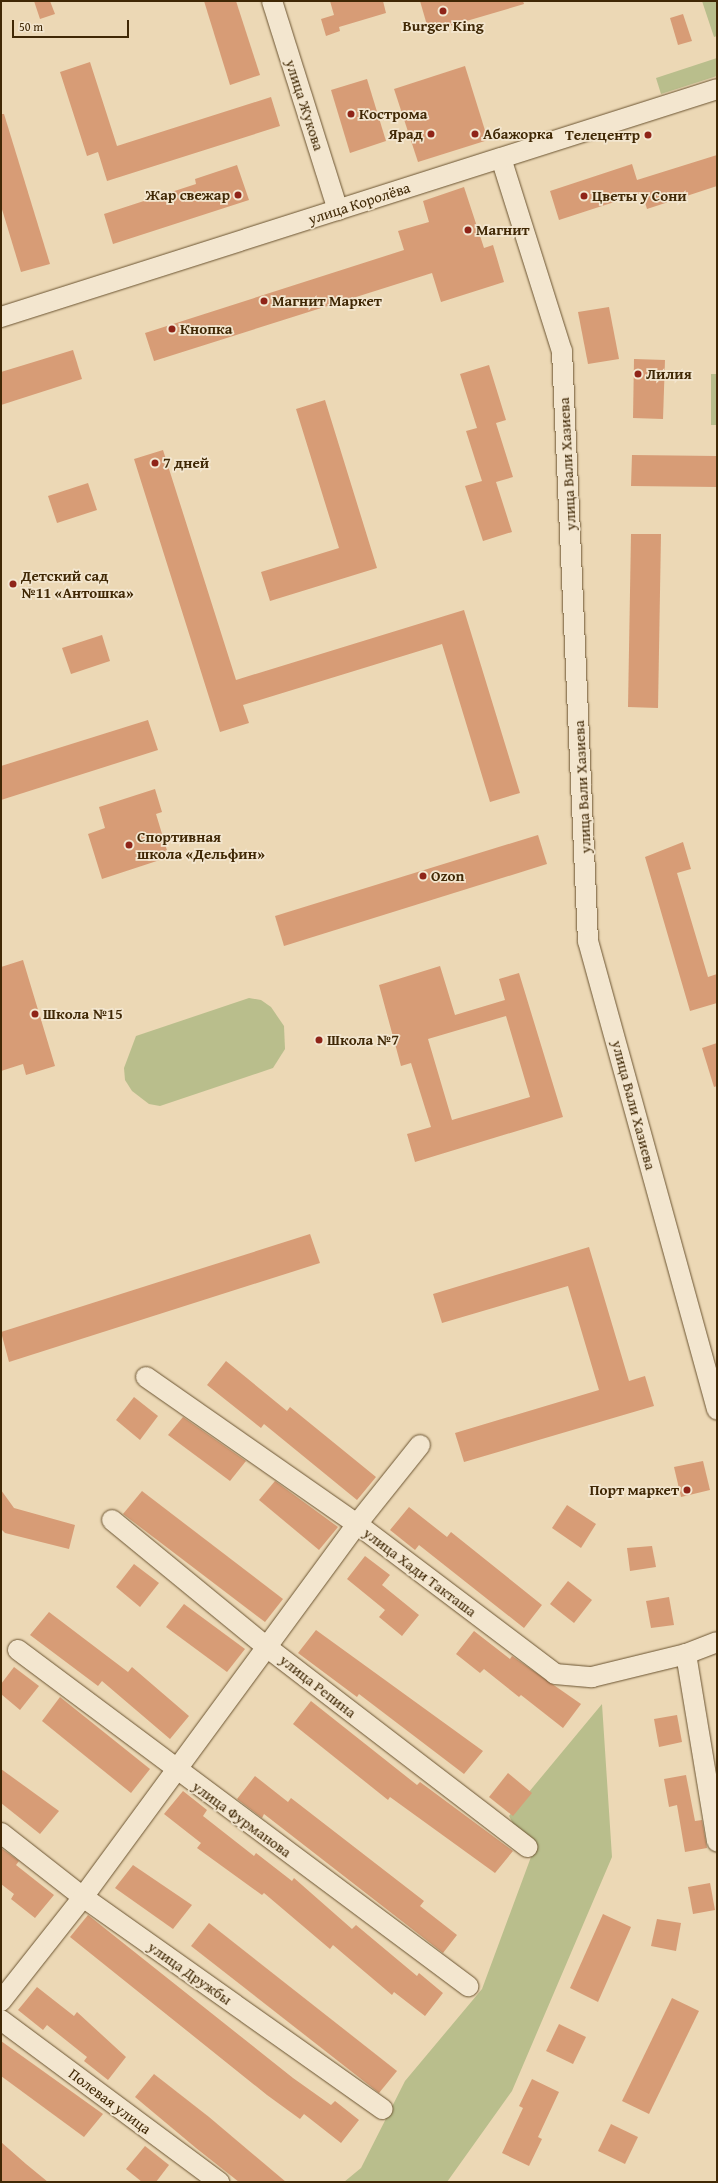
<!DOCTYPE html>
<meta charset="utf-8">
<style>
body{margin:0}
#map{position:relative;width:718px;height:2183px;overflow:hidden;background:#ecd8b5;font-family:"Gentium Book Plus",serif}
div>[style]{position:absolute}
.green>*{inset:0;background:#b9be8c}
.building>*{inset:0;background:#d79c76}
.roads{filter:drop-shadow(0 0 1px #6b5431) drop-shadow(0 0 1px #6b5431)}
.minor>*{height:20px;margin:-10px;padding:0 10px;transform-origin:10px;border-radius:10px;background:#f3e6cf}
.dots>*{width:11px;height:11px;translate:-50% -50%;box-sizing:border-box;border:2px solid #f3e6cf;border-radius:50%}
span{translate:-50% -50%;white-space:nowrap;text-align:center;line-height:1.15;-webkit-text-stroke:3.5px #f3e6cf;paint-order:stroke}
.poi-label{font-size:15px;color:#402805;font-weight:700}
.left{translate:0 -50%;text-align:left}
.right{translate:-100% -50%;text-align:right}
.street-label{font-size:15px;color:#402805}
.frame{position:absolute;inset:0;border:2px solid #402805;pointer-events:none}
.scale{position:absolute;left:12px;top:20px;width:117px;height:18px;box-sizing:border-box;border:2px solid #402805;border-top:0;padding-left:5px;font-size:12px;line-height:14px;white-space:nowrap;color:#402805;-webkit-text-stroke:3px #f3e6cf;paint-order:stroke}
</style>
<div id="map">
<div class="green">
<i style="clip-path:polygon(702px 1px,717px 1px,717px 36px,714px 37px)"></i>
<i style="clip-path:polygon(717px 58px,717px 76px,661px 94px,656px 78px)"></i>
<i style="clip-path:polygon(711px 374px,717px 374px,717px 425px,711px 425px)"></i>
<i style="clip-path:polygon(249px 998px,261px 1000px,271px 1007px,284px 1026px,285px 1049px,273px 1068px,160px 1106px,149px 1104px,132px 1091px,125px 1080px,124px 1068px,136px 1036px)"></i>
<i style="clip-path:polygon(602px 1704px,612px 1857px,512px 2091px,447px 2182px,344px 2182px,361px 2168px,405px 2081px,482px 1989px,531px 1857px,509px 1816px)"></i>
</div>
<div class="building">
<i style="clip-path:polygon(34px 1px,50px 1px,55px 14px,40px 19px)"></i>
<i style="clip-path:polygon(204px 1px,236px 1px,260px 75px,230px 85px)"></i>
<i style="clip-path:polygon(330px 1px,383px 1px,386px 13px,339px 27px,340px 31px,326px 36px,321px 19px,334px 15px)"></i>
<i style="clip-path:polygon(420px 1px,523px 1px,524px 4px,429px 32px)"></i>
<i style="clip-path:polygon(683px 14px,692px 41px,678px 45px,670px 18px)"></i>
<i style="clip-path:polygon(90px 62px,117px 146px,271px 97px,280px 126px,107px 181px,98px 152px,87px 156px,60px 72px)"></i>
<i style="clip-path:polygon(465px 66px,488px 140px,418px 162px,394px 89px)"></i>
<i style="clip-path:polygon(367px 79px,386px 141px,350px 153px,331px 90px)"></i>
<i style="clip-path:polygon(1px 114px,4px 114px,50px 264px,21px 272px,1px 206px)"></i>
<i style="clip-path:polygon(717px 155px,717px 186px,647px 209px,642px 193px,559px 220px,550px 191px,632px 164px,637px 180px)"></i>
<i style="clip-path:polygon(237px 165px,249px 200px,113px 244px,104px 214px,196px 184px,195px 179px)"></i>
<i style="clip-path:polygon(464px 187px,484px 248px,493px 245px,504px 282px,441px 302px,432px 273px,154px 361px,145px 333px,404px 250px,398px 231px,429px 222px,423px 201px)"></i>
<i style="clip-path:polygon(609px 307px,619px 359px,588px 364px,578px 312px)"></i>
<i style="clip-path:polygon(73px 350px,82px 379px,1px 405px,1px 372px)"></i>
<i style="clip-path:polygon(634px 359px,665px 360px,663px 419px,633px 418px)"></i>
<i style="clip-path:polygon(489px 365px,506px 420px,496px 423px,513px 477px,496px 482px,512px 532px,483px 541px,465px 486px,482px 481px,466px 431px,477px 428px,460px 374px)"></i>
<i style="clip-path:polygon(325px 400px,377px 568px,270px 601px,261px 572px,339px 548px,296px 409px)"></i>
<i style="clip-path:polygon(163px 450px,236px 680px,464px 610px,520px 793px,490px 802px,442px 644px,243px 705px,249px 723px,220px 732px,134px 459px)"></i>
<i style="clip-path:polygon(632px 455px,717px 456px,717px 487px,631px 486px)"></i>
<i style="clip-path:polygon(88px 483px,97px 510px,57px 523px,48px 496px)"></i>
<i style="clip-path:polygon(631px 534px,661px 534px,658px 708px,628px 707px)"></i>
<i style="clip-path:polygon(102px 635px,110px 661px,71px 674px,62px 648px)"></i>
<i style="clip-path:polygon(148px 720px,158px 750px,1px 800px,1px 766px)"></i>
<i style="clip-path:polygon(155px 789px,162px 812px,156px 814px,169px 857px,102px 879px,88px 834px,105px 828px,99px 807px)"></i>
<i style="clip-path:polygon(538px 835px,547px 864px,284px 946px,275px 916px)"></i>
<i style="clip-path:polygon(683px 842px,691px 869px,677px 873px,708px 977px,717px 974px,717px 1003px,690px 1011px,645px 857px)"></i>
<i style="clip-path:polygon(23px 960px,55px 1066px,26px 1075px,23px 1064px,1px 1071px,1px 967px)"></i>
<i style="clip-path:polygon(evenodd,440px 966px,455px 1015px,505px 1000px,499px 979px,519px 973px,563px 1117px,415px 1162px,407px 1134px,431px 1127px,411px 1063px,401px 1066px,379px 985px,440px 966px,506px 1016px,530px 1097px,452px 1120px,428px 1039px,506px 1016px)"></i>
<i style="clip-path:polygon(717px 1043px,717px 1086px,714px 1087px,702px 1048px)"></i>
<i style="clip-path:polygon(310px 1234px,320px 1263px,9px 1362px,1px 1332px)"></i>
<i style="clip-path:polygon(589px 1247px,629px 1381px,645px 1376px,654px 1406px,464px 1462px,455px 1433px,599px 1390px,568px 1286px,442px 1323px,433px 1294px)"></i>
<i style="clip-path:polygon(226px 1361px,287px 1411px,290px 1407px,376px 1477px,357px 1500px,264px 1424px,261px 1428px,207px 1385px)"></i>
<i style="clip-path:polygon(134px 1397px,158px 1416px,140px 1440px,116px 1420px)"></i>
<i style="clip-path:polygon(183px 1417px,246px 1461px,230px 1481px,168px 1435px)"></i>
<i style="clip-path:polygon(703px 1461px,710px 1490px,681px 1497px,674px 1467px)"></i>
<i style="clip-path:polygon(275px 1481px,338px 1527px,319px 1550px,259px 1500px)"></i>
<i style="clip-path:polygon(1px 1490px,14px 1508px,75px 1525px,69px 1549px,5px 1533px,1px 1529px)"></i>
<i style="clip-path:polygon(142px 1491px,283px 1599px,265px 1622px,123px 1514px)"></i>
<i style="clip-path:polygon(567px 1505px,596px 1524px,581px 1548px,552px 1528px)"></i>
<i style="clip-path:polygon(409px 1507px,447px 1537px,451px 1532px,542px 1605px,524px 1628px,419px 1545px,415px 1550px,390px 1530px)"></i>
<i style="clip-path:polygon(652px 1546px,656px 1567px,630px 1571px,627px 1548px)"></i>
<i style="clip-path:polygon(365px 1556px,390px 1575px,382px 1585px,419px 1615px,402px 1636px,379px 1617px,385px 1610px,347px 1579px)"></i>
<i style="clip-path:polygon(134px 1564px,159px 1583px,140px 1607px,116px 1587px)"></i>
<i style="clip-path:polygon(568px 1581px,592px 1600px,574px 1623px,550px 1604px)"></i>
<i style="clip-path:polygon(669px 1597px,674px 1625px,651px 1628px,646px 1601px)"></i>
<i style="clip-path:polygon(184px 1604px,245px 1649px,227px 1672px,166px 1627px)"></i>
<i style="clip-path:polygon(49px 1612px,128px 1672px,132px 1667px,189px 1716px,170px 1739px,102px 1681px,98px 1686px,30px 1635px)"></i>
<i style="clip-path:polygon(316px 1630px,483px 1751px,464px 1774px,359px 1694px,357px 1697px,298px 1653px)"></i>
<i style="clip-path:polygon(474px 1631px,510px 1659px,512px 1656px,581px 1704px,563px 1728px,521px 1695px,519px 1697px,484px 1669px,480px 1673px,456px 1654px)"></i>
<i style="clip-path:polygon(14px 1667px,39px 1686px,20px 1710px,1px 1694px,1px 1684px)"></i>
<i style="clip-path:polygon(60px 1697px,150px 1769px,131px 1793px,42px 1721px)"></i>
<i style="clip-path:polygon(311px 1701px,417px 1785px,420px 1782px,513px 1851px,495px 1873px,390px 1797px,388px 1800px,293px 1724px)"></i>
<i style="clip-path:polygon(677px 1715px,682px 1742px,659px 1747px,654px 1719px)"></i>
<i style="clip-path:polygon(1px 1769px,59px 1811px,40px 1834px,1px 1803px)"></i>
<i style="clip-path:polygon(508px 1773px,532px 1793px,513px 1816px,489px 1797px)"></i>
<i style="clip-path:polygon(686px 1775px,695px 1821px,702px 1820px,707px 1848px,685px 1852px,677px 1805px,669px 1807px,664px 1779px)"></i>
<i style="clip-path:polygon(255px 1776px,288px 1802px,291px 1798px,424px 1901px,420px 1906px,457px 1935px,443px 1953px,264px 1814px,262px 1818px,237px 1799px)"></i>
<i style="clip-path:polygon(183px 1791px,207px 1810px,203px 1816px,254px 1856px,256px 1853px,292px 1881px,294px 1878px,352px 1929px,356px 1925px,417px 1976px,419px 1973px,443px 1993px,425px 2016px,394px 1992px,392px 1995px,333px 1945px,330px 1949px,264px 1893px,262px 1895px,197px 1848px,201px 1843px,164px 1814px)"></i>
<i style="clip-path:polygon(1px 1848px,19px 1861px,16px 1865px,54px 1895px,35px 1918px,11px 1899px,14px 1894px,1px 1884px)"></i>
<i style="clip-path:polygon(133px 1865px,192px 1905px,173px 1929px,115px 1888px)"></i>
<i style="clip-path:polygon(710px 1883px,715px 1910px,693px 1914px,688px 1887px)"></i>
<i style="clip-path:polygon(603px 1914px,631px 1927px,598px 2002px,570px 1988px)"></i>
<i style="clip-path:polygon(88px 1915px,293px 2078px,331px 2105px,335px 2101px,359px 2120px,341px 2143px,304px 2114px,300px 2119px,267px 2095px,70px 1937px)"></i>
<i style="clip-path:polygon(657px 1919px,681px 1923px,676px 1951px,651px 1946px)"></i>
<i style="clip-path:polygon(209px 1923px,397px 2071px,379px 2093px,191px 1946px)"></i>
<i style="clip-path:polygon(37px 1987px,74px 2016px,77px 2012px,126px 2057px,108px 2080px,84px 2061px,87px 2057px,47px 2025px,43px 2030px,18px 2010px)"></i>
<i style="clip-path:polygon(672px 1998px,699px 2011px,649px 2114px,622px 2101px)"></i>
<i style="clip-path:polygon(559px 2024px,586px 2037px,573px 2064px,546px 2051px)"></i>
<i style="clip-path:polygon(1px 2041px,103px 2114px,84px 2137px,1px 2076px)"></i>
<i style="clip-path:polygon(154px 2074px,209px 2117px,286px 2182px,239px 2182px,196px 2148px,135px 2097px)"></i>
<i style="clip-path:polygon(532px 2079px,559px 2092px,538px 2137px,542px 2139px,529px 2166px,502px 2153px,523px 2108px,519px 2106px)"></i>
<i style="clip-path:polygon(611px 2124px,638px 2137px,625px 2164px,598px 2151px)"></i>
<i style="clip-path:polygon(1px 2142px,26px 2164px,48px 2182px,1px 2182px)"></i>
<i style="clip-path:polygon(145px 2146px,169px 2165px,156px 2182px,142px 2182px,126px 2169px)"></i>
</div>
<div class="roads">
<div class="minor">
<i style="left:272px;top:1px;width:219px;rotate:72.5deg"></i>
<i style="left:501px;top:158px;width:202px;rotate:72.5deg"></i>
<i style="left:562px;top:351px;width:591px;rotate:87.48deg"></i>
<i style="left:588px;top:941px;width:486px;rotate:74.6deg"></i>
<i style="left:1px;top:317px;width:751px;rotate:-17.66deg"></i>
<i style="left:146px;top:1377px;width:257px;rotate:34.9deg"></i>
<i style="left:357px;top:1524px;width:248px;rotate:37.1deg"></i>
<i style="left:555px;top:1674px;width:37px;rotate:5deg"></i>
<i style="left:592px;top:1677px;width:97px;rotate:-13.7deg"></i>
<i style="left:686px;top:1654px;width:33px;rotate:-21deg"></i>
<i style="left:112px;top:1520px;width:202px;rotate:39.4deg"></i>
<i style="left:268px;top:1648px;width:327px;rotate:37.5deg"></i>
<i style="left:18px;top:1650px;width:562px;rotate:36.75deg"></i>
<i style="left:686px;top:1654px;width:190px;rotate:80.6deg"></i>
<i style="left:1px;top:1833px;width:104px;rotate:38deg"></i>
<i style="left:83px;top:1897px;width:367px;rotate:35.3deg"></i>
<i style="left:1px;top:2001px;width:132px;rotate:-51.7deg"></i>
<i style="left:83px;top:1897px;width:463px;rotate:-53.7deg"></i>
<i style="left:357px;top:1524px;width:101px;rotate:-51.4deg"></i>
<i style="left:1px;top:2020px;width:272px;rotate:36.6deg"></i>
</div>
</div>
<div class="dots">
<i style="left:443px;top:11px;background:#8f2418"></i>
<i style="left:351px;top:114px;background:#8f2418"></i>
<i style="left:431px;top:134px;background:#8f2418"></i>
<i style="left:475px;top:134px;background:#8f2418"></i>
<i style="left:648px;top:135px;background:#8f2418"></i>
<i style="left:238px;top:195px;background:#8f2418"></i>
<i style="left:584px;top:196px;background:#8f2418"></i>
<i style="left:468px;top:230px;background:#8f2418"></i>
<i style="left:264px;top:301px;background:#8f2418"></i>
<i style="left:172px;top:329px;background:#8f2418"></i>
<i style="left:638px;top:374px;background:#8f2418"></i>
<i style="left:155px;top:463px;background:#8f2418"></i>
<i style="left:13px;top:584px;background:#8f2418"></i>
<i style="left:129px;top:845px;background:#8f2418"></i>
<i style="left:423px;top:876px;background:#8f2418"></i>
<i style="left:35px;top:1014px;background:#8f2418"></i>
<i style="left:319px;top:1040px;background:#8f2418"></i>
<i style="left:687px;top:1490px;background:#8f2418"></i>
</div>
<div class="poi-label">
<span style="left:443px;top:26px">Burger King</span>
<span class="left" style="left:359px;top:114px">Кострома</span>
<span class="right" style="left:423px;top:134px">Ярад</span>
<span class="left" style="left:483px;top:134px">Абажорка</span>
<span class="right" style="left:640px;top:135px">Телецентр</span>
<span class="right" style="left:230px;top:195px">Жар свежар</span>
<span class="left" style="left:592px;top:196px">Цветы у Сони</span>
<span class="left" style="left:476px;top:230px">Магнит</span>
<span class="left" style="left:272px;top:301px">Магнит Маркет</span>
<span class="left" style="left:180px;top:329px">Кнопка</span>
<span class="left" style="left:646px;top:374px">Лилия</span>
<span class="left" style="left:163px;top:463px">7 дней</span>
<span class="left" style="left:21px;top:584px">Детский сад<br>№11 «Антошка»</span>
<span class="left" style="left:137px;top:845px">Спортивная<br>школа «Дельфин»</span>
<span class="left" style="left:431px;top:876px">Ozon</span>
<span class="left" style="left:43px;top:1014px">Школа №15</span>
<span class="left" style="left:327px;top:1040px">Школа №7</span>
<span class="right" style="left:679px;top:1490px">Порт маркет</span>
</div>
<div class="street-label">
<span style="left:305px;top:105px;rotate:72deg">улица Жукова</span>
<span style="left:359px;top:203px;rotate:-18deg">улица Королёва</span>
<span style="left:567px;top:464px;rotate:-93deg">улица Вали Хазиева</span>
<span style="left:582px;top:787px;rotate:-93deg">улица Вали Хазиева</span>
<span style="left:634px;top:1105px;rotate:75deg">улица Вали Хазиева</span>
<span style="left:420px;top:1572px;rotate:37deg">улица Хади Такташа</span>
<span style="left:318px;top:1686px;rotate:38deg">улица Репина</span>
<span style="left:242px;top:1819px;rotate:36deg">улица Фурманова</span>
<span style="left:190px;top:1973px;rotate:35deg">улица Дружбы</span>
<span style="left:110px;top:2101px;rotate:37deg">Полевая улица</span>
</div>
<div class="frame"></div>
<div class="scale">50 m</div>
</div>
